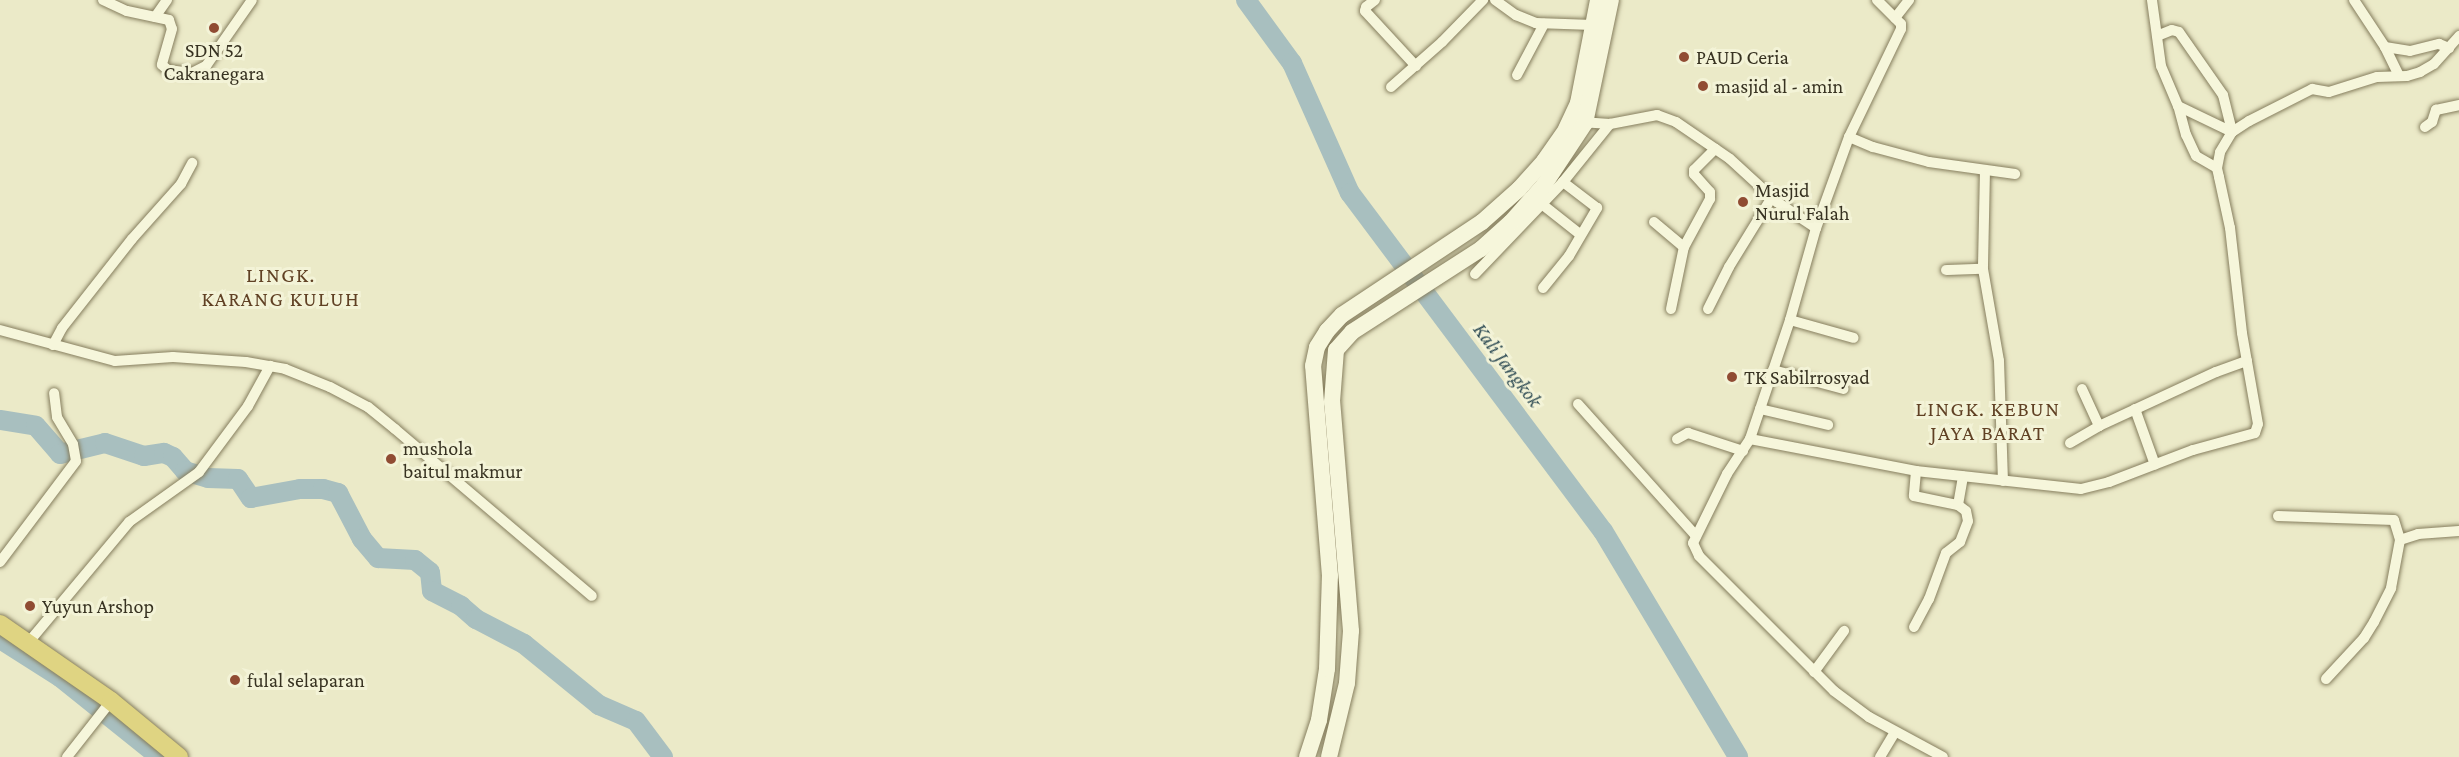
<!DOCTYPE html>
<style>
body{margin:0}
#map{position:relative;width:2459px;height:757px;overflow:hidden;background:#ebeac8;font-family:"Crimson Pro",serif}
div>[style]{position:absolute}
.river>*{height:20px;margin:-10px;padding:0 10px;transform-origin:10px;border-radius:10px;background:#a8bfbf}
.roads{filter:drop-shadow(0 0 2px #867e5e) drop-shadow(0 0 2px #867e5e)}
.minor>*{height:10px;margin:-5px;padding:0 5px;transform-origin:5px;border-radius:5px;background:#f6f6db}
.secondary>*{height:16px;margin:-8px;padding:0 8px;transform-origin:8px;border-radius:8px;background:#f6f6db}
.trunk>*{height:18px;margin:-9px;padding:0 9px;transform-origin:9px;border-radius:9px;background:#dfd482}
.dots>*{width:16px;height:16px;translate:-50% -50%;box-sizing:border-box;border:3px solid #f3f3d7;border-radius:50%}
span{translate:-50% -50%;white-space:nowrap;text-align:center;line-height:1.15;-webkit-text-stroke:6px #f3f3d7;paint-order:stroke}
.poi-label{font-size:20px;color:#373221}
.left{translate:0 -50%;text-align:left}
.neighbourhood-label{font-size:21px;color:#604124;letter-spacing:1.5px}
.water-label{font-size:21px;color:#314e56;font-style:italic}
</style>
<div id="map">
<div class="river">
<i style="left:1246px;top:0;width:78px;rotate:53.9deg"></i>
<i style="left:1292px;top:63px;width:142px;rotate:66deg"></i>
<i style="left:1350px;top:193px;width:422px;rotate:53.2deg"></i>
<i style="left:1603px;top:531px;width:263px;rotate:59.1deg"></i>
<i style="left:0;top:420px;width:36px;rotate:9deg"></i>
<i style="left:36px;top:426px;width:37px;rotate:49deg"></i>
<i style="left:60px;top:454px;width:46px;rotate:-13.7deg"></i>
<i style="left:105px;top:443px;width:41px;rotate:18.4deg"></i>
<i style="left:144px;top:456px;width:20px;rotate:-9deg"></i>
<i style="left:164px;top:453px;width:10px;rotate:24deg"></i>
<i style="left:173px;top:457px;width:18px;rotate:49deg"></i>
<i style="left:185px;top:471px;width:24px;rotate:17deg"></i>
<i style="left:208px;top:478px;width:30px;rotate:2deg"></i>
<i style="left:238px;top:479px;width:23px;rotate:56deg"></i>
<i style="left:251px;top:498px;width:50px;rotate:-10.4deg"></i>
<i style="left:300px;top:489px;width:23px"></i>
<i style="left:323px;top:489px;width:16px;rotate:15deg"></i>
<i style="left:338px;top:493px;width:52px;rotate:62.4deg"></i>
<i style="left:362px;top:539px;width:25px;rotate:50deg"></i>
<i style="left:378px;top:558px;width:37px;rotate:3deg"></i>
<i style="left:415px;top:560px;width:19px;rotate:39deg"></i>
<i style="left:430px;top:572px;width:19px;rotate:84deg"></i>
<i style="left:432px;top:591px;width:33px;rotate:27deg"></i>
<i style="left:461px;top:606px;width:20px;rotate:41deg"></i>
<i style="left:476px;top:619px;width:54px;rotate:27.5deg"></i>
<i style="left:524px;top:644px;width:97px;rotate:39.1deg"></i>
<i style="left:599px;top:705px;width:40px;rotate:23.4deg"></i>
<i style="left:636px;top:721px;width:45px;rotate:53.1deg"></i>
<i style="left:0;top:639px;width:71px;rotate:32.3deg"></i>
<i style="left:60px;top:677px;width:128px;rotate:38.7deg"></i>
</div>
<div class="roads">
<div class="minor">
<i style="left:103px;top:0;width:26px;rotate:25deg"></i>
<i style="left:127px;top:11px;width:43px;rotate:12.1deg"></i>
<i style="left:169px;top:20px;width:9px;rotate:72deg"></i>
<i style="left:172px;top:29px;width:37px;rotate:106deg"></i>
<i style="left:162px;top:65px;width:8px;rotate:40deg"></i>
<i style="left:168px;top:70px;width:24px;rotate:7deg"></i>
<i style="left:192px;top:73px;width:16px;rotate:-27deg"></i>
<i style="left:206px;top:66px;width:80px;rotate:-55.1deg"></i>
<i style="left:1375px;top:0;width:11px;rotate:142deg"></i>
<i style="left:1366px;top:7px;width:4px;rotate:104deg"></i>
<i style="left:1365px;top:11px;width:75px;rotate:47.2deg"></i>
<i style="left:1495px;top:0;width:26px;rotate:36deg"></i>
<i style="left:1516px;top:15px;width:22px;rotate:22deg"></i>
<i style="left:1536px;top:23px;width:57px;rotate:2deg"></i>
<i style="left:1877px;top:0;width:34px;rotate:45deg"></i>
<i style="left:1901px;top:24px;width:5px;rotate:90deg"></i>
<i style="left:1901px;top:29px;width:120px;rotate:115.7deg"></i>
<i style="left:1849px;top:137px;width:97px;rotate:109.9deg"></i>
<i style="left:1816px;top:228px;width:96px;rotate:105.8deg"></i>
<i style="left:1790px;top:320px;width:126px;rotate:108.6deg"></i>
<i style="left:1750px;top:439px;width:42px;rotate:123.3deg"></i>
<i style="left:1727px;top:474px;width:77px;rotate:116.2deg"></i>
<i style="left:1693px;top:543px;width:14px;rotate:65deg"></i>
<i style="left:1699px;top:556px;width:191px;rotate:45deg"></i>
<i style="left:1834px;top:691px;width:44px;rotate:36.6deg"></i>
<i style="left:1869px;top:717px;width:84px;rotate:28.4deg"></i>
<i style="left:2354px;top:0;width:56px;rotate:56.6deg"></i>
<i style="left:2385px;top:47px;width:25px;rotate:9deg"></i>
<i style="left:2410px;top:51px;width:30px;rotate:-14deg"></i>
<i style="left:2439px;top:44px;width:11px;rotate:22deg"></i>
<i style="left:155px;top:17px;width:21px;rotate:-55deg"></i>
<i style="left:1895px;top:18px;width:23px;rotate:-52deg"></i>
<i style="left:2157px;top:36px;width:16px;rotate:-22deg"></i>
<i style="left:2172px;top:30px;width:7px;rotate:16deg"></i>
<i style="left:2179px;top:32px;width:77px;rotate:55.1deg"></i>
<i style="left:2223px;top:95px;width:38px;rotate:76deg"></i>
<i style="left:2385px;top:47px;width:32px;rotate:64deg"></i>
<i style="left:1517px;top:75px;width:58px;rotate:-62.1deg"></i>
<i style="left:1391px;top:87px;width:68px;rotate:-41.4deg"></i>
<i style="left:1442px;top:42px;width:59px;rotate:-45.7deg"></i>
<i style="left:2178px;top:106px;width:60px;rotate:25.7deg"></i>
<i style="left:1581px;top:122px;width:29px;rotate:4deg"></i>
<i style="left:1610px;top:124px;width:48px;rotate:-10.8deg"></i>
<i style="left:1657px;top:115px;width:20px;rotate:20deg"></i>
<i style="left:1676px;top:122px;width:65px;rotate:34.4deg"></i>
<i style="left:1730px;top:159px;width:64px;rotate:42.5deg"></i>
<i style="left:1777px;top:202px;width:47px;rotate:33.7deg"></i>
<i style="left:2425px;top:127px;width:9px;rotate:-36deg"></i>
<i style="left:2432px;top:122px;width:13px;rotate:-72deg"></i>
<i style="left:2436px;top:110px;width:24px;rotate:-12deg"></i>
<i style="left:1849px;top:137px;width:26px;rotate:23deg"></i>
<i style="left:1873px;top:147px;width:58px;rotate:15deg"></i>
<i style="left:1929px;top:162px;width:87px;rotate:7.9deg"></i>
<i style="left:2217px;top:168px;width:16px;rotate:-79deg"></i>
<i style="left:2220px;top:152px;width:23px;rotate:-59deg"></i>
<i style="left:2232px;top:132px;width:20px;rotate:-33deg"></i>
<i style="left:2249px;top:121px;width:71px;rotate:-26.9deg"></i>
<i style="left:2312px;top:89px;width:17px;rotate:10deg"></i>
<i style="left:2329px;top:92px;width:50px;rotate:-17.4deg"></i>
<i style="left:2377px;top:77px;width:30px;rotate:-2deg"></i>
<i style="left:2407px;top:76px;width:14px;rotate:-17deg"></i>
<i style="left:2420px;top:72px;width:16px;rotate:-30deg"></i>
<i style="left:2434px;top:64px;width:38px;rotate:-48deg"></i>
<i style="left:1985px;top:170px;width:99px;rotate:91.2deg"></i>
<i style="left:1983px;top:269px;width:93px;rotate:80.1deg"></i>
<i style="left:1999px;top:361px;width:120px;rotate:88.1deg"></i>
<i style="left:1543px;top:205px;width:48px;rotate:38.3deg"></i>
<i style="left:1654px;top:222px;width:39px;rotate:40deg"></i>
<i style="left:1946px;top:270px;width:37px;rotate:-2deg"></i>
<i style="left:1475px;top:274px;width:127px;rotate:-46.3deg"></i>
<i style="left:1543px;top:288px;width:41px;rotate:-50.9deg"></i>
<i style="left:1569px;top:256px;width:56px;rotate:-59.7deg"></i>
<i style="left:1597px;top:208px;width:43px;rotate:-142.6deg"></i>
<i style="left:1563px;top:182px;width:75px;rotate:-51deg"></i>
<i style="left:1671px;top:309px;width:63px;rotate:-78.2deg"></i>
<i style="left:1684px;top:247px;width:55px;rotate:-61.6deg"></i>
<i style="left:1710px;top:199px;width:7px;rotate:-90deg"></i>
<i style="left:1710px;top:192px;width:24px;rotate:-132deg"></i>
<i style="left:1694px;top:174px;width:4px;rotate:-90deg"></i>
<i style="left:1694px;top:170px;width:30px;rotate:-45deg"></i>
<i style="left:1708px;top:309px;width:47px;rotate:-63.4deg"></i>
<i style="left:1729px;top:267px;width:82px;rotate:-58.4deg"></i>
<i style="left:1790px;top:320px;width:66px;rotate:15.7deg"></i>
<i style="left:0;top:330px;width:119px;rotate:15.1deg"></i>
<i style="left:115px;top:361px;width:58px;rotate:-3.9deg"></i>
<i style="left:173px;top:357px;width:73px;rotate:3.9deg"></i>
<i style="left:246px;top:362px;width:40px;rotate:10deg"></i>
<i style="left:285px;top:369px;width:48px;rotate:21.8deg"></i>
<i style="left:330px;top:387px;width:43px;rotate:27.8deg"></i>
<i style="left:368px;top:407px;width:35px;rotate:39deg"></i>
<i style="left:395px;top:429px;width:258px;rotate:40.3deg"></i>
<i style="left:53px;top:345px;width:19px;rotate:-62deg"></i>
<i style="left:62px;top:328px;width:113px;rotate:-51.8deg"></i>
<i style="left:132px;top:239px;width:74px;rotate:-48.3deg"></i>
<i style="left:181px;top:184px;width:24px;rotate:-62deg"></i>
<i style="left:1773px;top:370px;width:73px;rotate:15deg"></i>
<i style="left:2082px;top:389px;width:41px;rotate:65.3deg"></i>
<i style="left:1578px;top:404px;width:177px;rotate:48.2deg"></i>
<i style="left:1760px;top:409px;width:70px;rotate:13.2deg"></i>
<i style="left:2135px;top:409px;width:59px;rotate:70.3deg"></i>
<i style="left:1677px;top:439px;width:13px;rotate:-29deg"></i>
<i style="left:1688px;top:433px;width:58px;rotate:18.1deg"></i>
<i style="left:1750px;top:439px;width:169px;rotate:10.9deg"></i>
<i style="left:1916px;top:471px;width:166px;rotate:6.2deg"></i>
<i style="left:2081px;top:489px;width:29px;rotate:-14deg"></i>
<i style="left:2109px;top:482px;width:90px;rotate:-20.9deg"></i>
<i style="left:2193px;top:450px;width:64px;rotate:-15.3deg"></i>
<i style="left:2255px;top:433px;width:9px;rotate:-72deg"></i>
<i style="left:2258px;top:424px;width:92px;rotate:-100deg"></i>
<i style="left:2242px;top:333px;width:106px;rotate:-96.5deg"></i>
<i style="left:2230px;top:228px;width:52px;rotate:-102.2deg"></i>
<i style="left:2219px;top:177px;width:9px;rotate:-103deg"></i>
<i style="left:2217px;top:168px;width:24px;rotate:-150deg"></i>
<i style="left:2196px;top:156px;width:23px;rotate:-115deg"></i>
<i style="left:2186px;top:135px;width:30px;rotate:-105deg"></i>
<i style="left:2178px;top:106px;width:43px;rotate:-113deg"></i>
<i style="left:2161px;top:66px;width:67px;rotate:-97.8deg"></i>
<i style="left:2070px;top:443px;width:34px;rotate:-30deg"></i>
<i style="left:2099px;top:426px;width:129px;rotate:-24.8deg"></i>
<i style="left:2216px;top:372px;width:33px;rotate:-20deg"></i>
<i style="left:1916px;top:471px;width:25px;rotate:95deg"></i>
<i style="left:1914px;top:496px;width:45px;rotate:11.6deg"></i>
<i style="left:1958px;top:505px;width:29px;rotate:-80deg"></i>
<i style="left:2278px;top:516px;width:116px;rotate:2deg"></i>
<i style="left:2394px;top:520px;width:21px;rotate:73deg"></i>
<i style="left:0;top:562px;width:126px;rotate:-53deg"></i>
<i style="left:76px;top:461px;width:17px;rotate:-100deg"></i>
<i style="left:73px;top:444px;width:31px;rotate:-121deg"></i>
<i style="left:57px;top:417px;width:24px;rotate:-97deg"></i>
<i style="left:1914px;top:627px;width:32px;rotate:-62deg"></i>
<i style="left:1929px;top:599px;width:49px;rotate:-69.7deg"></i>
<i style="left:1946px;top:553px;width:18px;rotate:-38deg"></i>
<i style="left:1960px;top:542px;width:22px;rotate:-69deg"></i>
<i style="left:1968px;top:521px;width:10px;rotate:-101deg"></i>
<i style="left:1966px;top:511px;width:10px;rotate:-143deg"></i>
<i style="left:28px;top:643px;width:158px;rotate:-50.1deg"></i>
<i style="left:129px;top:522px;width:86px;rotate:-35.5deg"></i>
<i style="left:199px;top:472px;width:82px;rotate:-53.4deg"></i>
<i style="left:248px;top:406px;width:46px;rotate:-61.2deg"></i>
<i style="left:1814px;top:672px;width:51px;rotate:-53.8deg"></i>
<i style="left:2326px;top:679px;width:56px;rotate:-47.2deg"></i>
<i style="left:2364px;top:638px;width:19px;rotate:-58deg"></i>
<i style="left:2374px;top:622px;width:38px;rotate:-63deg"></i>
<i style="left:2391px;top:588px;width:49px;rotate:-79.4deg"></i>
<i style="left:2400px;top:540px;width:19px;rotate:-18deg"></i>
<i style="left:2418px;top:534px;width:41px;rotate:-4.2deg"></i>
<i style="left:67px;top:757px;width:71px;rotate:-51.8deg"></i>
<i style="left:1880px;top:757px;width:29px;rotate:-59deg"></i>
</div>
<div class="secondary">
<i style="left:1307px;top:757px;width:39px;rotate:-72deg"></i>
<i style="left:1319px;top:720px;width:52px;rotate:-81.1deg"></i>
<i style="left:1327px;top:669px;width:93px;rotate:-88.2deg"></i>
<i style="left:1330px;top:576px;width:211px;rotate:-94.6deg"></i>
<i style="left:1313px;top:366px;width:19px;rotate:-78deg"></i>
<i style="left:1317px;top:347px;width:19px;rotate:-58deg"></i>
<i style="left:1327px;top:331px;width:22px;rotate:-47deg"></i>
<i style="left:1342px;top:315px;width:168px;rotate:-33.6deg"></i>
<i style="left:1482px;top:222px;width:50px;rotate:-41.7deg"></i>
<i style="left:1519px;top:189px;width:38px;rotate:-48deg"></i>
<i style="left:1544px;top:161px;width:39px;rotate:-55deg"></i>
<i style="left:1566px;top:129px;width:29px;rotate:-65deg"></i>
<i style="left:1578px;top:103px;width:105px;rotate:-79deg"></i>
<i style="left:1329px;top:757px;width:76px;rotate:-76.3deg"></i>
<i style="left:1347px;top:683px;width:52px;rotate:-85.6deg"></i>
<i style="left:1351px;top:631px;width:230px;rotate:-94.7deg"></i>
<i style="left:1332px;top:402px;width:52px;rotate:-85.6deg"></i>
<i style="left:1336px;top:350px;width:24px;rotate:-48deg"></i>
<i style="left:1352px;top:332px;width:153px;rotate:-32.8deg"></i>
<i style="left:1481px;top:249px;width:40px;rotate:-42deg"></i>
<i style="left:1511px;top:222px;width:50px;rotate:-48.3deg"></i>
<i style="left:1544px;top:185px;width:74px;rotate:-56.5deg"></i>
<i style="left:1585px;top:123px;width:126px;rotate:-78.1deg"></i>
</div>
<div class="trunk">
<i style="left:0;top:624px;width:135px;rotate:34.7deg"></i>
<i style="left:111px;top:701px;width:88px;rotate:39.5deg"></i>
</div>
</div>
<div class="dots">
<i style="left:214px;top:28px;background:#904c33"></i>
<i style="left:1684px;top:57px;background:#904c33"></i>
<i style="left:1703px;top:86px;background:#904c33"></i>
<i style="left:1743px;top:202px;background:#904c33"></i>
<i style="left:1732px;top:377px;background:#904c33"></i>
<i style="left:391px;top:459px;background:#904c33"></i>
<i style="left:30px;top:606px;background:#904c33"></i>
<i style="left:235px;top:680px;background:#904c33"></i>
</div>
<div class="poi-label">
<span style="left:214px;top:62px">SDN 52<br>Cakranegara</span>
<span class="left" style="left:1696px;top:57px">PAUD Ceria</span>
<span class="left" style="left:1715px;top:86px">masjid al - amin</span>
<span class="left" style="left:1755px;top:202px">Masjid<br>Nurul Falah</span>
<span class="left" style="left:1744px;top:377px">TK Sabilrrosyad</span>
<span class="left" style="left:403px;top:460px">mushola<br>baitul makmur</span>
<span class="left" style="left:42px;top:606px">Yuyun Arshop</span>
<span class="left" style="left:247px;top:680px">fulal selaparan</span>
</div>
<div class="neighbourhood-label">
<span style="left:281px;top:287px">LINGK.<br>KARANG KULUH</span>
<span style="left:1988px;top:421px">LINGK. KEBUN<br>JAYA BARAT</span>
</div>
<div class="water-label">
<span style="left:1508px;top:365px;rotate:53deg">Kali Jangkok</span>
</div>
</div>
